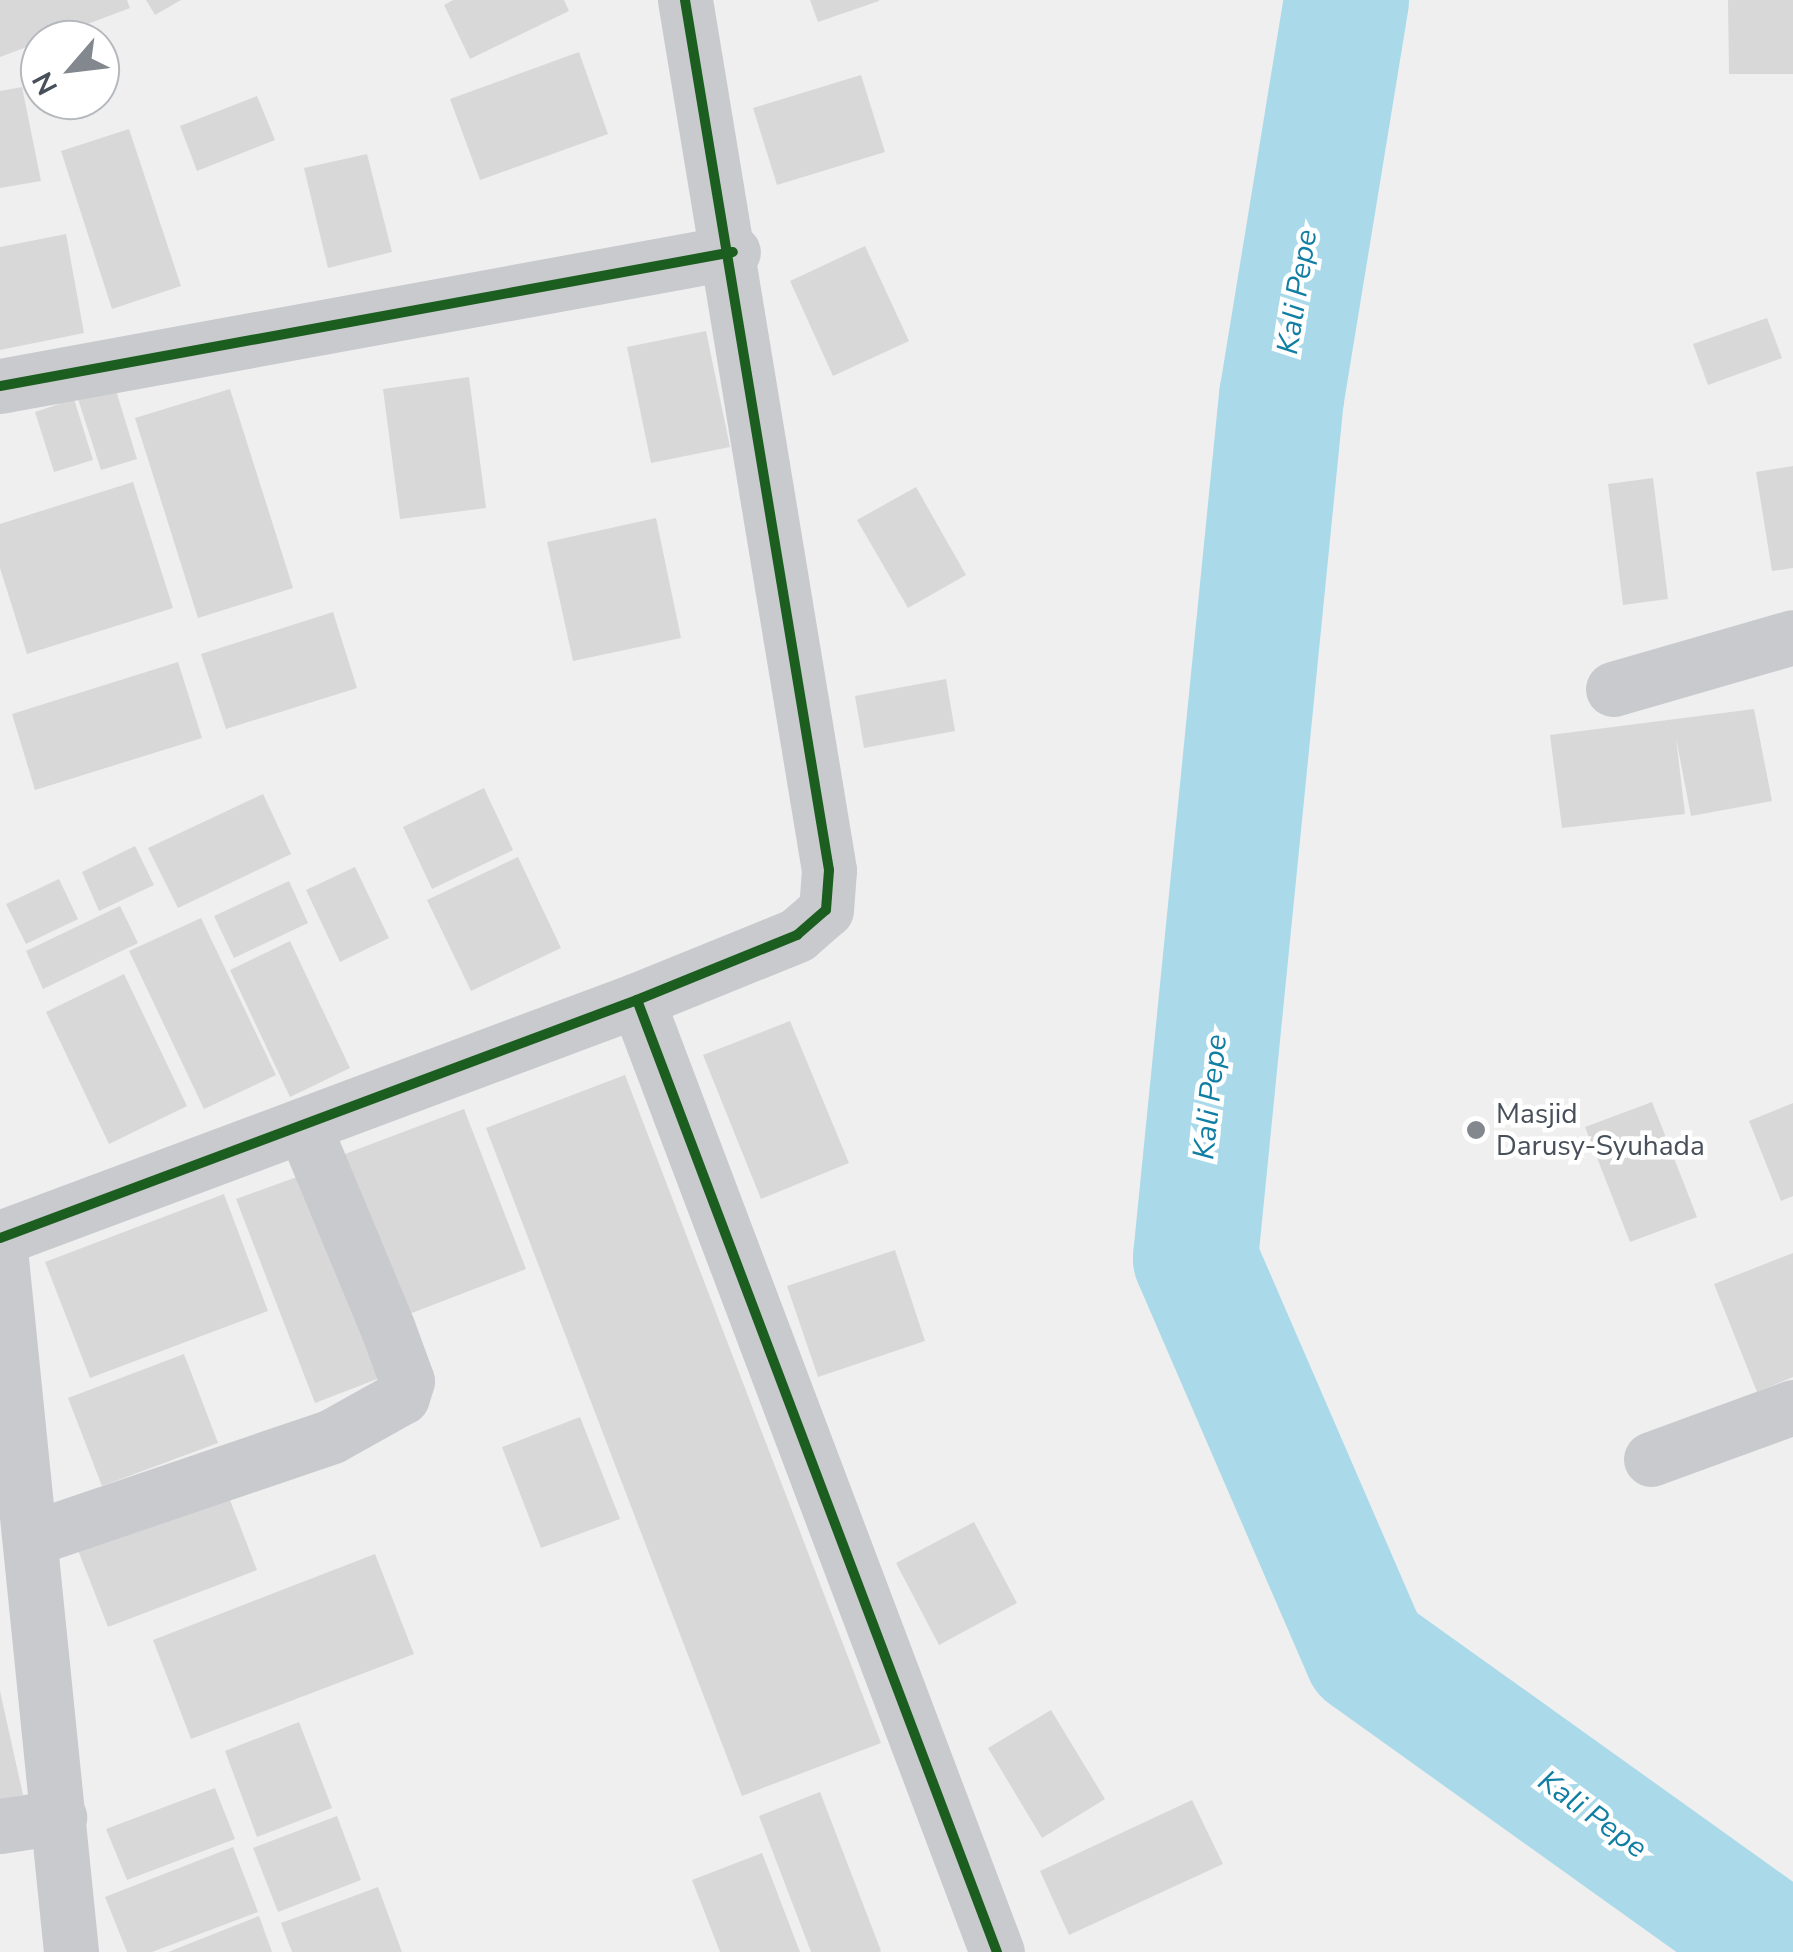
<!DOCTYPE html>
<style>
body{margin:0}
#map{position:relative;width:1793px;height:1952px;overflow:hidden;background:#efefef;font-family:"Nunito Sans",sans-serif}
div>[style]{position:absolute}
.river>*{height:125px;margin:-62.5px;padding:0 62.5px;transform-origin:62.5px;border-radius:62.5px;background:#aadaea}
.building>*{inset:0;background:#d8d8d9}
.minor>*{height:55px;margin:-27.5px;padding:0 27.5px;transform-origin:27.5px;border-radius:27.5px;background:#c9cacd}
.cycleway>*{height:10px;margin:-5px;padding:0 5px;transform-origin:5px;border-radius:5px;background:#1b5e20}
.dots>*{width:28px;height:28px;translate:-50% -50%;box-sizing:border-box;border:5px solid #fff;border-radius:50%}
span{translate:-50% -50%;white-space:nowrap;text-align:center;line-height:1.15;-webkit-text-stroke:9px #fff;paint-order:stroke}
.poi-label{font-size:28px;color:#47505a}
.left{translate:0 -50%;text-align:left}
.water-label{font-size:30px;color:#117ea3;font-style:italic}
.north{position:absolute;left:20px;top:20px;width:100px;height:100px;box-sizing:border-box;background:#fff;border:2px solid #b5b9bd;border-radius:50%;rotate:242deg;font-size:28px;font-weight:700;line-height:40px;text-align:center;color:#47505a}
.north::after{content:'';display:block;margin:auto;width:35px;height:45px;background:#82888e;clip-path:polygon(50% 0,100% 100%,50% 72%,0 100%)}
</style>
<div id="map">
<div class="river">
<i style="left:1346px;top:0;width:401px;rotate:99.3deg"></i>
<i style="left:1281px;top:396px;width:866px;rotate:95.7deg"></i>
<i style="left:1195px;top:1258px;width:430px;rotate:66.6deg"></i>
<i style="left:1366px;top:1653px;width:514px;rotate:35.58deg"></i>
</div>
<div class="building">
<i style="clip-path:polygon(0 0,127px 0,130px 8px,0 57px)"></i>
<i style="clip-path:polygon(146px 0,181px 0,155px 15px)"></i>
<i style="clip-path:polygon(453px 0,564px 0,569px 11px,470px 59px,444px 5px)"></i>
<i style="clip-path:polygon(810px 0,879px 0,879px 1px,818px 22px)"></i>
<i style="clip-path:polygon(1728px 0,1793px 0,1793px 74px,1729px 74px)"></i>
<i style="clip-path:polygon(579px 52px,608px 134px,480px 180px,450px 99px)"></i>
<i style="clip-path:polygon(861px 75px,885px 152px,777px 185px,753px 108px)"></i>
<i style="clip-path:polygon(22px 87px,41px 181px,0 188px,0 91px)"></i>
<i style="clip-path:polygon(257px 96px,275px 140px,197px 171px,180px 126px)"></i>
<i style="clip-path:polygon(129px 129px,181px 286px,112px 309px,61px 151px)"></i>
<i style="clip-path:polygon(367px 154px,392px 252px,328px 268px,304px 168px)"></i>
<i style="clip-path:polygon(66px 234px,84px 333px,0 350px,0 247px)"></i>
<i style="clip-path:polygon(865px 246px,909px 341px,833px 376px,790px 281px)"></i>
<i style="clip-path:polygon(1767px 318px,1782px 358px,1708px 385px,1693px 344px)"></i>
<i style="clip-path:polygon(706px 331px,730px 447px,651px 463px,627px 347px)"></i>
<i style="clip-path:polygon(469px 377px,486px 508px,400px 519px,383px 389px)"></i>
<i style="clip-path:polygon(114px 384px,137px 459px,101px 470px,77px 396px)"></i>
<i style="clip-path:polygon(230px 389px,293px 588px,198px 618px,135px 418px)"></i>
<i style="clip-path:polygon(74px 399px,93px 460px,54px 472px,35px 412px)"></i>
<i style="clip-path:polygon(1793px 466px,1793px 568px,1772px 571px,1756px 472px)"></i>
<i style="clip-path:polygon(1653px 478px,1668px 599px,1623px 605px,1608px 484px)"></i>
<i style="clip-path:polygon(133px 482px,173px 608px,27px 654px,0 568px,0 524px)"></i>
<i style="clip-path:polygon(916px 487px,966px 575px,908px 608px,857px 520px)"></i>
<i style="clip-path:polygon(656px 518px,681px 638px,573px 661px,547px 542px)"></i>
<i style="clip-path:polygon(333px 612px,357px 688px,226px 729px,201px 654px)"></i>
<i style="clip-path:polygon(178px 662px,202px 738px,35px 790px,12px 714px)"></i>
<i style="clip-path:polygon(946px 679px,955px 731px,864px 748px,855px 696px)"></i>
<i style="clip-path:polygon(1754px 709px,1772px 801px,1691px 816px,1676px 738px,1685px 814px,1562px 828px,1550px 735px)"></i>
<i style="clip-path:polygon(484px 788px,513px 850px,432px 889px,403px 827px)"></i>
<i style="clip-path:polygon(263px 794px,291px 854px,178px 908px,148px 848px)"></i>
<i style="clip-path:polygon(135px 846px,154px 885px,99px 911px,82px 872px)"></i>
<i style="clip-path:polygon(518px 857px,561px 948px,471px 991px,427px 900px)"></i>
<i style="clip-path:polygon(355px 867px,389px 938px,340px 962px,306px 890px)"></i>
<i style="clip-path:polygon(59px 879px,78px 919px,26px 944px,6px 904px)"></i>
<i style="clip-path:polygon(289px 881px,308px 923px,234px 958px,214px 916px)"></i>
<i style="clip-path:polygon(120px 906px,138px 943px,43px 989px,26px 951px)"></i>
<i style="clip-path:polygon(201px 918px,276px 1075px,204px 1109px,129px 951px)"></i>
<i style="clip-path:polygon(290px 941px,350px 1068px,290px 1097px,230px 970px)"></i>
<i style="clip-path:polygon(124px 974px,187px 1106px,109px 1144px,46px 1012px)"></i>
<i style="clip-path:polygon(790px 1021px,849px 1163px,761px 1199px,703px 1055px)"></i>
<i style="clip-path:polygon(625px 1075px,881px 1743px,742px 1796px,486px 1128px)"></i>
<i style="clip-path:polygon(1652px 1102px,1697px 1217px,1630px 1242px,1585px 1127px)"></i>
<i style="clip-path:polygon(1793px 1103px,1793px 1196px,1781px 1201px,1749px 1121px)"></i>
<i style="clip-path:polygon(464px 1109px,526px 1269px,391px 1321px,329px 1160px)"></i>
<i style="clip-path:polygon(308px 1173px,385px 1376px,315px 1403px,236px 1199px)"></i>
<i style="clip-path:polygon(224px 1194px,268px 1311px,90px 1378px,45px 1262px)"></i>
<i style="clip-path:polygon(895px 1250px,925px 1341px,818px 1377px,787px 1286px)"></i>
<i style="clip-path:polygon(1793px 1253px,1793px 1377px,1757px 1392px,1714px 1284px)"></i>
<i style="clip-path:polygon(184px 1354px,218px 1443px,102px 1486px,68px 1398px)"></i>
<i style="clip-path:polygon(580px 1417px,620px 1519px,541px 1548px,502px 1447px)"></i>
<i style="clip-path:polygon(225px 1487px,257px 1570px,108px 1627px,76px 1545px)"></i>
<i style="clip-path:polygon(974px 1522px,1017px 1603px,939px 1645px,896px 1563px)"></i>
<i style="clip-path:polygon(375px 1554px,414px 1654px,191px 1739px,153px 1640px)"></i>
<i style="clip-path:polygon(0 1691px,23px 1795px,0 1800px)"></i>
<i style="clip-path:polygon(1051px 1710px,1105px 1799px,1042px 1838px,988px 1748px)"></i>
<i style="clip-path:polygon(299px 1722px,332px 1808px,257px 1837px,225px 1751px)"></i>
<i style="clip-path:polygon(215px 1788px,235px 1839px,127px 1880px,106px 1829px)"></i>
<i style="clip-path:polygon(820px 1792px,881px 1951px,879px 1952px,811px 1952px,759px 1816px)"></i>
<i style="clip-path:polygon(1192px 1800px,1223px 1864px,1069px 1935px,1040px 1871px)"></i>
<i style="clip-path:polygon(337px 1816px,361px 1880px,278px 1912px,253px 1848px)"></i>
<i style="clip-path:polygon(233px 1847px,258px 1912px,152px 1952px,127px 1952px,105px 1897px)"></i>
<i style="clip-path:polygon(762px 1853px,800px 1952px,720px 1952px,692px 1880px)"></i>
<i style="clip-path:polygon(378px 1887px,402px 1952px,292px 1952px,281px 1923px)"></i>
<i style="clip-path:polygon(259px 1916px,272px 1952px,168px 1952px)"></i>
</div>
<div class="minor">
<i style="left:0;top:386px;width:745px;rotate:-10.36deg"></i>
<i style="left:1613px;top:689px;width:187px;rotate:-16.1deg"></i>
<i style="left:637px;top:1000px;width:1018px;rotate:69.29deg"></i>
<i style="left:0;top:1238px;width:680px;rotate:-20.49deg"></i>
<i style="left:637px;top:1000px;width:173px;rotate:-22.1deg"></i>
<i style="left:797px;top:935px;width:38px;rotate:-41deg"></i>
<i style="left:826px;top:910px;width:40px;rotate:-85.7deg"></i>
<i style="left:829px;top:870px;width:882px;rotate:-99.4deg"></i>
<i style="left:0;top:1249px;width:707px;rotate:84.23deg"></i>
<i style="left:1651px;top:1459px;width:151px;rotate:-20.1deg"></i>
<i style="left:30px;top:1539px;width:319px;rotate:-18.8deg"></i>
<i style="left:332px;top:1436px;width:80px;rotate:-29.1deg"></i>
<i style="left:402px;top:1397px;width:17px;rotate:-73deg"></i>
<i style="left:407px;top:1381px;width:55px;rotate:-110.1deg"></i>
<i style="left:388px;top:1329px;width:221px;rotate:-112.6deg"></i>
<i style="left:0;top:1826px;width:60px;rotate:-8.7deg"></i>
</div>
<div class="cycleway">
<i style="left:0;top:386px;width:745px;rotate:-10.36deg"></i>
<i style="left:637px;top:1000px;width:1018px;rotate:69.29deg"></i>
<i style="left:0;top:1238px;width:680px;rotate:-20.49deg"></i>
<i style="left:637px;top:1000px;width:173px;rotate:-22.1deg"></i>
<i style="left:797px;top:935px;width:38px;rotate:-41deg"></i>
<i style="left:826px;top:910px;width:40px;rotate:-85.7deg"></i>
<i style="left:829px;top:870px;width:882px;rotate:-99.4deg"></i>
</div>
<div class="dots">
<i style="left:1476px;top:1130px;background:#82888e"></i>
</div>
<div class="poi-label">
<span class="left" style="left:1496px;top:1130px">Masjid<br>Darusy-Syuhada</span>
</div>
<div class="water-label">
<span style="left:1298px;top:292px;rotate:-81deg">Kali Pepe</span>
<span style="left:1211px;top:1097px;rotate:-84deg">Kali Pepe</span>
<span style="left:1592px;top:1815px;rotate:36deg">Kali Pepe</span>
</div>
<div class="north">N</div>
</div>
